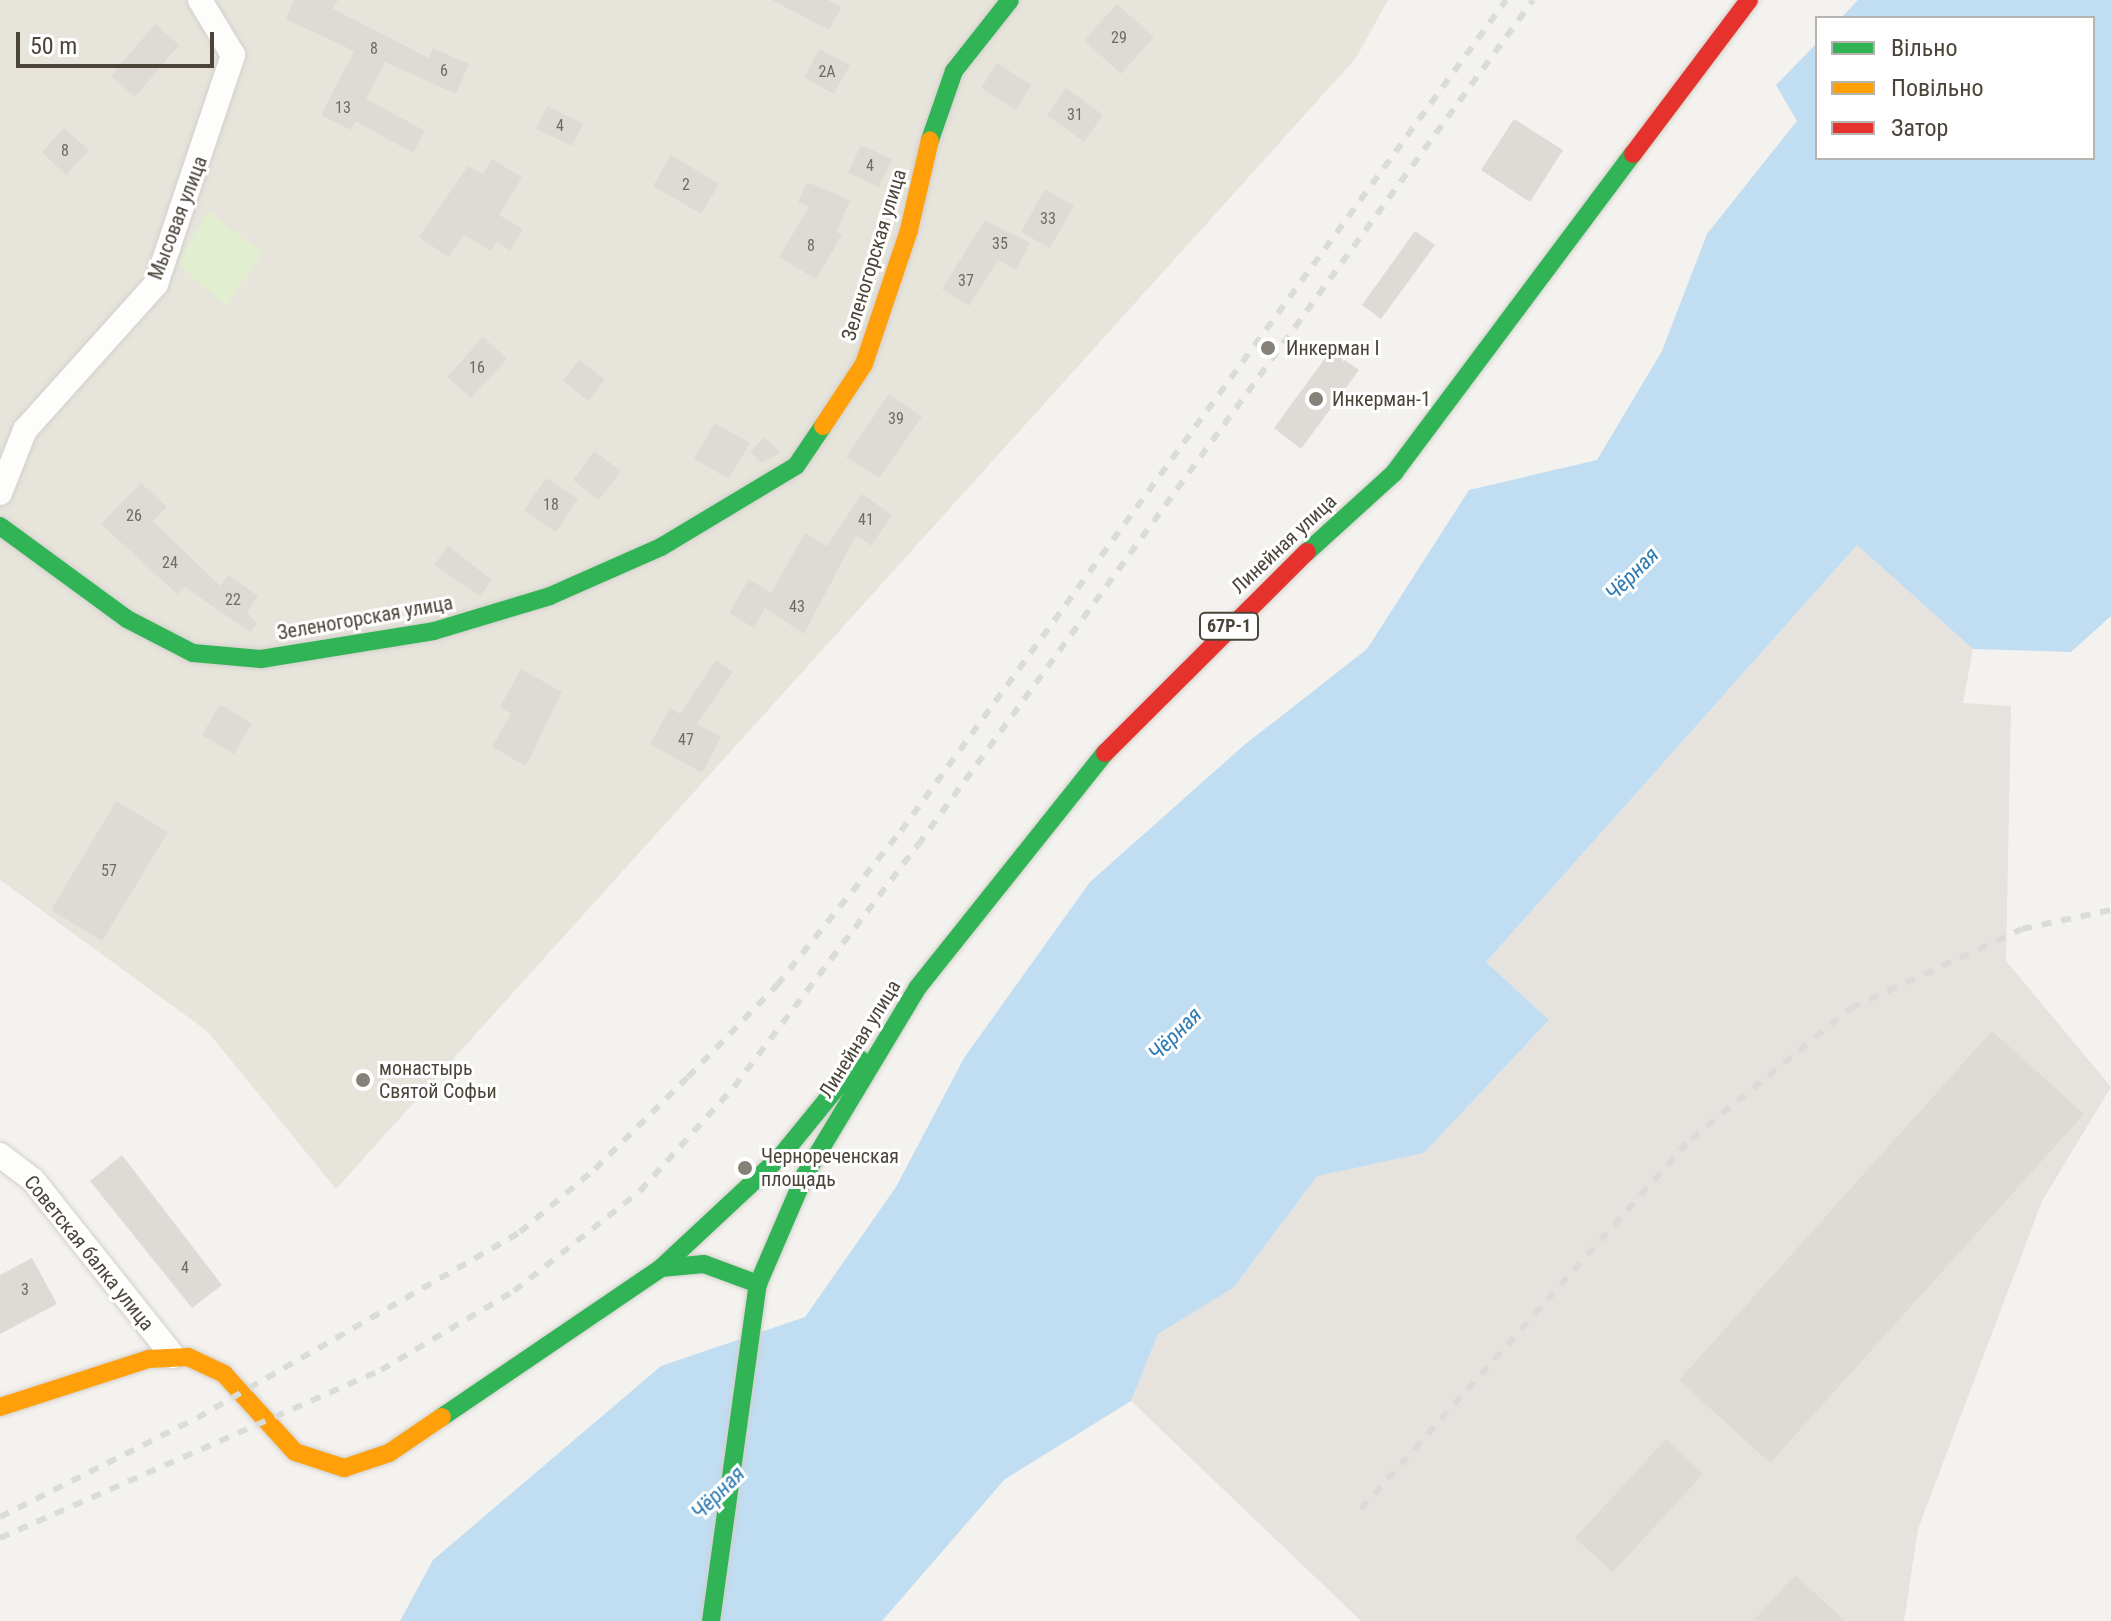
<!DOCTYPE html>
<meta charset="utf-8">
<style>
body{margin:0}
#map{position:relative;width:2111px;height:1621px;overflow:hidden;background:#f4f2ee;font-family:"Roboto Condensed",sans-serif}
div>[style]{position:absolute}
.residential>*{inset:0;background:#e7e4dc}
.industrial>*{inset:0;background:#e6e2de}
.green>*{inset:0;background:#e1eecf}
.water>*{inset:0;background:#c0ddf1}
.building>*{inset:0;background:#dedbd6}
.roads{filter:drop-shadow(0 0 2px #d2d0cb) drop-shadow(0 0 2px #d2d0cb)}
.street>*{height:24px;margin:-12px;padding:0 12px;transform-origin:12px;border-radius:12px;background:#fdfdfc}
.fast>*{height:18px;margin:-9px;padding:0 9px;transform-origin:9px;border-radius:9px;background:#30b455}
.slow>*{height:18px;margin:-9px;padding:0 9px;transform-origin:9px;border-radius:9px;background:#ff9f0a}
.jam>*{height:18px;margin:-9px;padding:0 9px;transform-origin:9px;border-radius:9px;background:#e5322d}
.rail>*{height:6px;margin-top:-3px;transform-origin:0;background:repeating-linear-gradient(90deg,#dbdbda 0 10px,transparent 0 20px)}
.dots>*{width:22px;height:22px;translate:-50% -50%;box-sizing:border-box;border:4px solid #fff;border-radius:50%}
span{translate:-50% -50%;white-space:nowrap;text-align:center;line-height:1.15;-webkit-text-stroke:6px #fff;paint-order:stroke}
.number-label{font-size:16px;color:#706a61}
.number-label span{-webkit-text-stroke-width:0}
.shield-label span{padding:2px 6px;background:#fff;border:2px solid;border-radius:6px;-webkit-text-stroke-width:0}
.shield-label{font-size:18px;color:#4b4439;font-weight:700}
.street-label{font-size:20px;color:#4b4439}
.poi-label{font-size:20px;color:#4b4439}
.left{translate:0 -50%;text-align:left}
.water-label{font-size:22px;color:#2e7ab2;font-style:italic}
.legend{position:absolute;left:1815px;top:16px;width:280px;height:144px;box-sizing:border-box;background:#fff;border:2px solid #b7b4b0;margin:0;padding:10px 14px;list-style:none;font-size:24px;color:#4b4439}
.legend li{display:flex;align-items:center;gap:16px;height:40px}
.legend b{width:40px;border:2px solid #b7b4b0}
.scale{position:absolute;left:16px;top:32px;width:198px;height:36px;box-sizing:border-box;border:4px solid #4b4439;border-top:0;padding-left:10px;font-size:24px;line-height:28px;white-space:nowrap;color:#4b4439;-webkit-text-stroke:6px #fff;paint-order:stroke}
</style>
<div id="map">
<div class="residential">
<i style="clip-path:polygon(0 0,1388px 0,1356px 58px,336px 1189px,207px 1031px,0 880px)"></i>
</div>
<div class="industrial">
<i style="clip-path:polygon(1857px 545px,1973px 649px,1963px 703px,2011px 706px,2006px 961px,2111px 1087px,2042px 1201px,1918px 1529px,1904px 1621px,1361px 1621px,1131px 1401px,1158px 1334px,1233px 1288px,1317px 1175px,1424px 1153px,1549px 1020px,1486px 962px)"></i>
</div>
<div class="green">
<i style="clip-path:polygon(208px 211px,263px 253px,226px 306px,177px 264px)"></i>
</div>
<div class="water">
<i style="clip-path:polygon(1858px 0,2111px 0,2111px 616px,2071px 652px,1973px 649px,1857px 545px,1486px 962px,1549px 1020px,1424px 1153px,1317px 1176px,1233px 1288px,1158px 1334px,1131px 1401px,1005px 1479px,882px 1621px,400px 1621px,433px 1560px,661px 1366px,805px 1317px,896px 1187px,964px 1058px,1090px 882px,1243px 746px,1367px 649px,1469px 490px,1597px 460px,1662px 351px,1707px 234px,1797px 121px,1776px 85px,1817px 43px,1817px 158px,2093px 158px,2093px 18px,1841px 18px)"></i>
</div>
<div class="building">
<i style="clip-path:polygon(294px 0,338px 0,333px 9px,429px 58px,433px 48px,469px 64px,456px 94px,385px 62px,366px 99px,425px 131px,413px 153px,355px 121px,351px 130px,321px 115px,354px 51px,286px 19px)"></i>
<i style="clip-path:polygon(772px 0,828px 0,842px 7px,829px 30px)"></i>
<i style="clip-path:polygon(1117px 4px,1154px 37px,1121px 74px,1084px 40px)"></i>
<i style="clip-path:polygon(155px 24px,179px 45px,135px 97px,111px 76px)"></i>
<i style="clip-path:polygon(819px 49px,850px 65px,834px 94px,804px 78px)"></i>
<i style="clip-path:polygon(997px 63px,1031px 85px,1016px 110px,981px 88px)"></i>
<i style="clip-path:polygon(1066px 88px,1103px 115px,1084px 142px,1047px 115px)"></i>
<i style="clip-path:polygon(547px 106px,583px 124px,572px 146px,536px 129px)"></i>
<i style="clip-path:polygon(1514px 119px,1563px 150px,1530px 202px,1481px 170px)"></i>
<i style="clip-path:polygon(64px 128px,89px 150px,66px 175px,42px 152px)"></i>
<i style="clip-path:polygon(861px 145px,892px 159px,879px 187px,848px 173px)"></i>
<i style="clip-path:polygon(671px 155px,719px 184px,701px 214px,653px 186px)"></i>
<i style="clip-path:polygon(492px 159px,522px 177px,499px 215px,523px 229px,510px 251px,497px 242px,491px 251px,464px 235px,448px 257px,419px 237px,468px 166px,483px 174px)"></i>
<i style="clip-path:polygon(807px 182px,850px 200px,837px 232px,842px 235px,816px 279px,779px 257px,809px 207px,798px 202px)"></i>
<i style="clip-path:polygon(1045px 189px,1074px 206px,1050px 248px,1021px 232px)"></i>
<i style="clip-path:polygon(985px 220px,1030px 243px,1016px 270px,998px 260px,969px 306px,942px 289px)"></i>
<i style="clip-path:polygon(1415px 231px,1435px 245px,1381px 319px,1362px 305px)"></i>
<i style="clip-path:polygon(483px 337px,507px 359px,471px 398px,447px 377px)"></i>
<i style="clip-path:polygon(1331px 350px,1359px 370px,1301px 449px,1274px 428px)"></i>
<i style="clip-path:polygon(579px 360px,605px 380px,588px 401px,563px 381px)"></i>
<i style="clip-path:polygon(889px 394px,922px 417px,879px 478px,846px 457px)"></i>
<i style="clip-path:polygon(715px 423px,750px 443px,729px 479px,694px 459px)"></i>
<i style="clip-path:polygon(764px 437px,780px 452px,762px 463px,750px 452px)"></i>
<i style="clip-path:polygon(594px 451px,621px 471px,599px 500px,573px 480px)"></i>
<i style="clip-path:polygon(546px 478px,578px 499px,556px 532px,524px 510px)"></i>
<i style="clip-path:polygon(141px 483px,167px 507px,153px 521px,220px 586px,228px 575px,258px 596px,247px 613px,257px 623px,250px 632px,185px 587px,177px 594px,101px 524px)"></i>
<i style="clip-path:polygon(862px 494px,892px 515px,871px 546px,856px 535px,804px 634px,765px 608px,754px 628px,729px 613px,749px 579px,771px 593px,805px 533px,827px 546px)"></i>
<i style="clip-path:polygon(448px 546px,492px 580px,480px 596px,434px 565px)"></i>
<i style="clip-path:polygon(716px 660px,733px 672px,697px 724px,721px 737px,702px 773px,650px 744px,670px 708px,680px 714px)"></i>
<i style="clip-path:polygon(521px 669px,562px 692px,526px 766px,492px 747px,511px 714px,500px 707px)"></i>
<i style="clip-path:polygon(220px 704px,252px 724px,234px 754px,202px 735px)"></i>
<i style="clip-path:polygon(116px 801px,168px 832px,102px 941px,51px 910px)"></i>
<i style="clip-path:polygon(1992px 1031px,2084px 1114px,1770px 1463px,1679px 1380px)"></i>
<i style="clip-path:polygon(122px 1155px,222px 1285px,192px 1308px,90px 1181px)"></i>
<i style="clip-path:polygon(32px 1258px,57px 1304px,0 1334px,0 1275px)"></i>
<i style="clip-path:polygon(1666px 1439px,1703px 1474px,1613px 1572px,1575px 1538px)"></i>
<i style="clip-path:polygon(1795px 1575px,1845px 1621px,1753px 1621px)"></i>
</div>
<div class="roads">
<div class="street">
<i style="left:0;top:493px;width:68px;rotate:-68.4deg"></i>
<i style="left:25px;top:430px;width:196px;rotate:-48.1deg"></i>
<i style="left:156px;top:284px;width:242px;rotate:-71.4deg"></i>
<i style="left:233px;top:55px;width:64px;rotate:-121deg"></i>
<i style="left:0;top:1155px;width:41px;rotate:37.1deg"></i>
<i style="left:33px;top:1180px;width:225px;rotate:51.5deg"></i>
</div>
<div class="fast">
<i style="left:930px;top:140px;width:73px;rotate:-70.8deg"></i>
<i style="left:954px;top:71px;width:90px;rotate:-51.7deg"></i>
<i style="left:0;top:526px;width:157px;rotate:36.2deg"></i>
<i style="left:127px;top:619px;width:74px;rotate:27.3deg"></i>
<i style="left:193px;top:653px;width:68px;rotate:5deg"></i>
<i style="left:261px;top:659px;width:175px;rotate:-9.2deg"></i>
<i style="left:434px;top:631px;width:121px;rotate:-16.8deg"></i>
<i style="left:550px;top:596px;width:121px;rotate:-23.8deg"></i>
<i style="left:661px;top:547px;width:157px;rotate:-31deg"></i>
<i style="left:796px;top:466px;width:48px;rotate:-56deg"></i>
<i style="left:1307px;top:552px;width:118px;rotate:-42.2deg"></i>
<i style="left:1394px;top:473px;width:399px;rotate:-53.2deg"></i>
<i style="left:661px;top:1268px;width:164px;rotate:-43deg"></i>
<i style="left:781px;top:1156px;width:125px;rotate:-50.8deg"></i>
<i style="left:442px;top:1417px;width:265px;rotate:-34.2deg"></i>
<i style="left:661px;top:1268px;width:43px;rotate:-5.3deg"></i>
<i style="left:704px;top:1264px;width:58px;rotate:20.3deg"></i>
<i style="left:711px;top:1621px;width:340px;rotate:-82.1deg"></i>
<i style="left:758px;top:1284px;width:119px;rotate:-66.7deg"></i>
<i style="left:805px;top:1175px;width:219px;rotate:-59deg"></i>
<i style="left:918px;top:987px;width:300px;rotate:-51.4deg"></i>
</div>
<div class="slow">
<i style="left:823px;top:426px;width:74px;rotate:-56.5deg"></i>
<i style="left:864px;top:364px;width:141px;rotate:-71.4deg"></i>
<i style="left:909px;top:230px;width:92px;rotate:-76.9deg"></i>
<i style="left:0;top:1407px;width:157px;rotate:-17.9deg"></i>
<i style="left:149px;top:1359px;width:39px;rotate:-3deg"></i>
<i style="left:188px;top:1357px;width:40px;rotate:25deg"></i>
<i style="left:224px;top:1374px;width:105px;rotate:47.7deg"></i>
<i style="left:295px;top:1452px;width:52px;rotate:18.1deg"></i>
<i style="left:344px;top:1468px;width:47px;rotate:-18.4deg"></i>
<i style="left:389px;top:1453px;width:64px;rotate:-34.2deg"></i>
</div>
<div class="jam">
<i style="left:1633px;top:154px;width:193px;rotate:-53deg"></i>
<i style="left:1105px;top:753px;width:285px;rotate:-44.9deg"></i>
</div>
</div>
<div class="rail">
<i style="left:1361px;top:1509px;width:496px;rotate:-48.3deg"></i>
<i style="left:1691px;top:1139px;width:207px;rotate:-39.3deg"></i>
<i style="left:1851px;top:1008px;width:188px;rotate:-24.8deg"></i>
<i style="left:2022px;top:929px;width:91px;rotate:-12.1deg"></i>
<i style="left:0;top:1517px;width:220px;rotate:-26.7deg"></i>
<i style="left:197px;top:1418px;width:373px;rotate:-29.9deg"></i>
<i style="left:520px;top:1232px;width:98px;rotate:-40deg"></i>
<i style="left:595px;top:1169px;width:131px;rotate:-44.7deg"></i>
<i style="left:688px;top:1077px;width:128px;rotate:-45.9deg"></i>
<i style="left:777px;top:985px;width:198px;rotate:-51.2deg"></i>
<i style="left:901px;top:831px;width:1028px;rotate:-53.94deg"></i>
<i style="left:0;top:1538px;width:416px;rotate:-23.8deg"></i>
<i style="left:381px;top:1370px;width:155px;rotate:-30.7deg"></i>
<i style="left:514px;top:1291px;width:161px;rotate:-38.4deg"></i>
<i style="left:640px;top:1191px;width:140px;rotate:-47.9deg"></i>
<i style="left:734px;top:1087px;width:304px;rotate:-52.8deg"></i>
<i style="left:918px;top:845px;width:1045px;rotate:-53.95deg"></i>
</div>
<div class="dots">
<i style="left:1268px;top:348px;background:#868178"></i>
<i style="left:1316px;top:399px;background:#868178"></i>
<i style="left:363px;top:1080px;background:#868178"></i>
<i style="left:745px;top:1168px;background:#868178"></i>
</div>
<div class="number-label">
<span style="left:1119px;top:38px">29</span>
<span style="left:374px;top:49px">8</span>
<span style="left:444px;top:71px">6</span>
<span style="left:827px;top:72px">2А</span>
<span style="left:343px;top:108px">13</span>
<span style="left:1075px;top:115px">31</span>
<span style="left:560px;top:126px">4</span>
<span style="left:65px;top:151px">8</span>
<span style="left:870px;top:166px">4</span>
<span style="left:686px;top:185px">2</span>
<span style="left:1048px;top:219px">33</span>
<span style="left:1000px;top:244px">35</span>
<span style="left:811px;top:246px">8</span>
<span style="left:966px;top:281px">37</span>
<span style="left:477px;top:368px">16</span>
<span style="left:896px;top:419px">39</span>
<span style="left:551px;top:505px">18</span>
<span style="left:134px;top:516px">26</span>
<span style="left:866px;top:520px">41</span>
<span style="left:170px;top:563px">24</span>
<span style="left:233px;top:600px">22</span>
<span style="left:797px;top:607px">43</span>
<span style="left:686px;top:740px">47</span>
<span style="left:109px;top:871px">57</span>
<span style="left:185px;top:1268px">4</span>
<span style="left:25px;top:1290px">3</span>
</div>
<div class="shield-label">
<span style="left:1229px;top:626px">67Р-1</span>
</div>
<div class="street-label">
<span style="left:178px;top:218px;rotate:-69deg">Мысовая улица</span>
<span style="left:874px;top:255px;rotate:-73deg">Зеленогорская улица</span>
<span style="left:1284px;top:544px;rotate:-43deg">Линейная улица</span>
<span style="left:365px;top:618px;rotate:-10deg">Зеленогорская улица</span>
<span style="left:860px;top:1039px;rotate:-58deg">Линейная улица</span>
<span style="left:89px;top:1253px;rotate:51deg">Советская балка улица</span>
</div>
<div class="poi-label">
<span class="left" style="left:1286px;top:348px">Инкерман I</span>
<span class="left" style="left:1332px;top:399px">Инкерман-1</span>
<span class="left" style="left:379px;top:1080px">монастырь<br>Святой Софьи</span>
<span class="left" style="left:761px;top:1168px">Чернореченская<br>площадь</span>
</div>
<div class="water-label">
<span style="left:1632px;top:574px;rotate:-45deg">Чёрная</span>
<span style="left:1175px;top:1034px;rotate:-45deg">Чёрная</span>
<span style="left:718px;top:1493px;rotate:-45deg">Чёрная</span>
</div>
<ul class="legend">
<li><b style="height:10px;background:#30b455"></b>Вільно</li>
<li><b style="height:10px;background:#ff9f0a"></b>Повільно</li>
<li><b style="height:10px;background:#e5322d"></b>Затор</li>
</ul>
<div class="scale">50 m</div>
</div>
